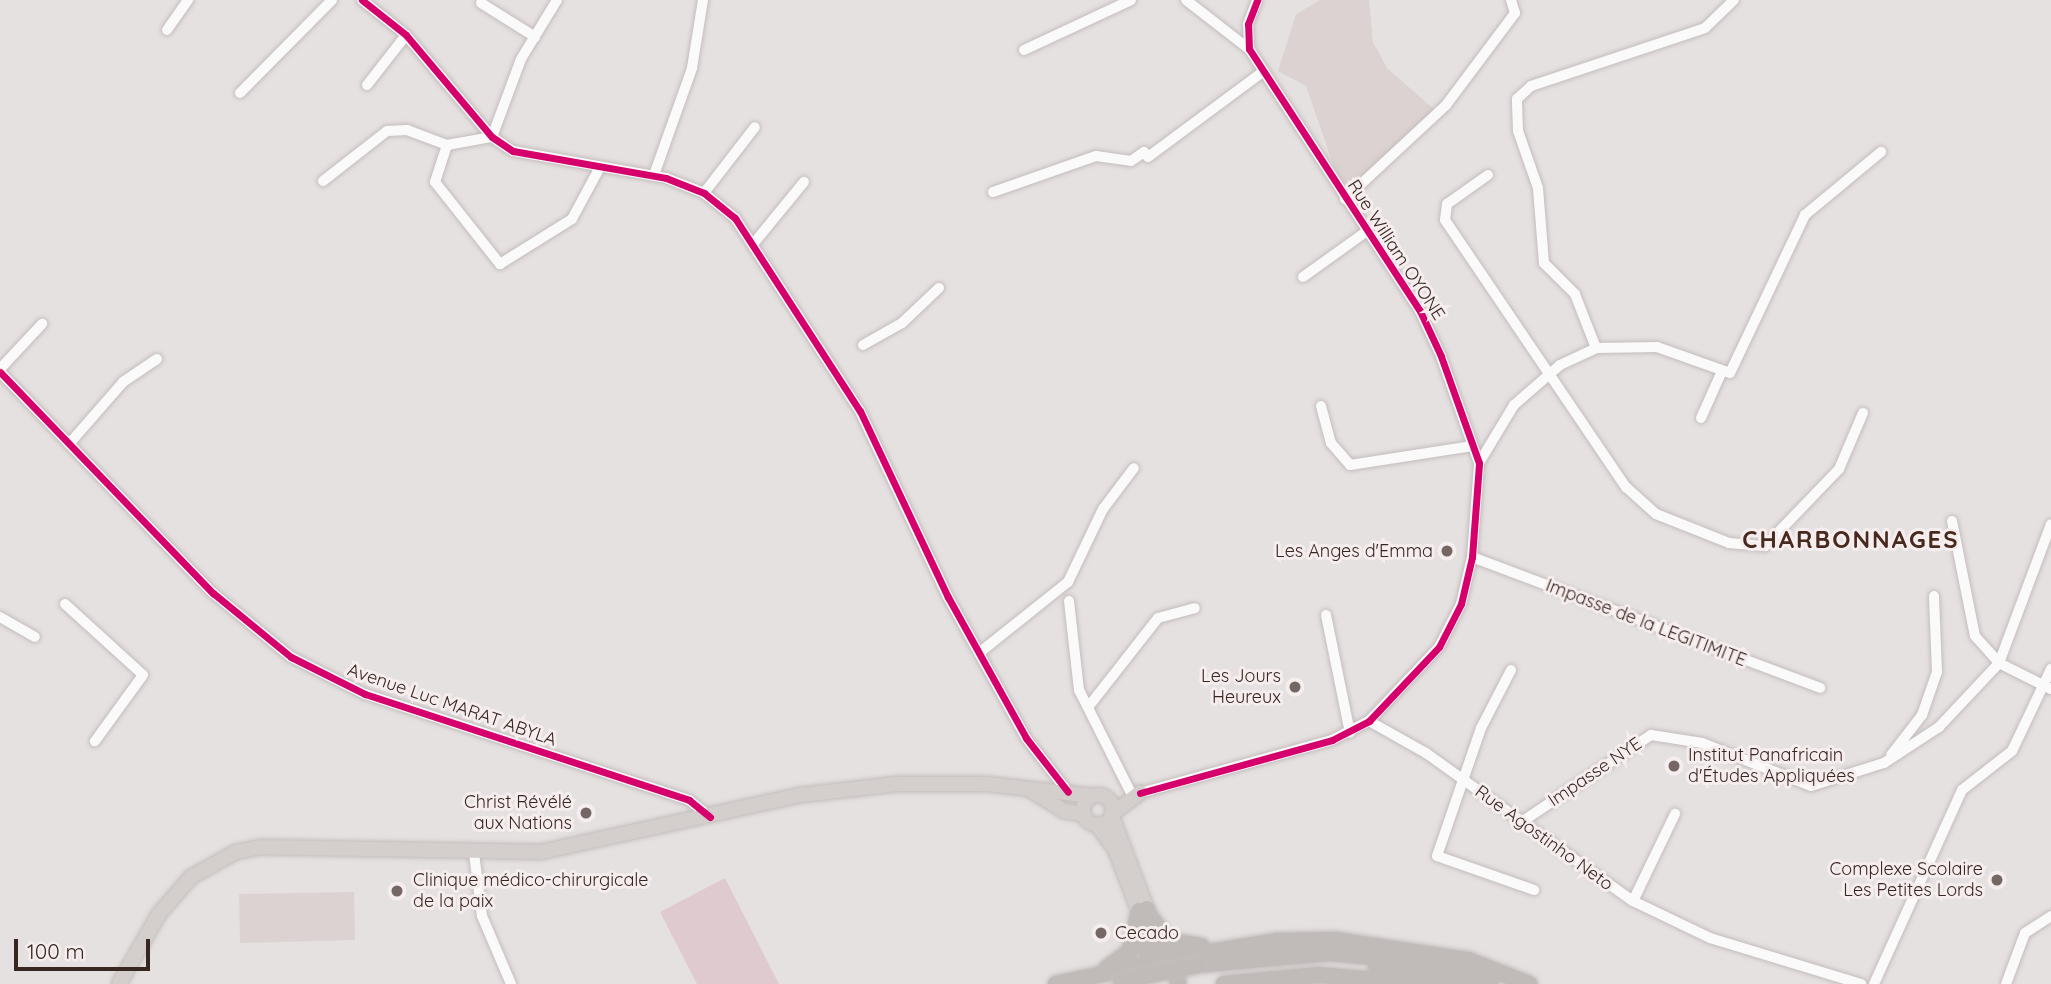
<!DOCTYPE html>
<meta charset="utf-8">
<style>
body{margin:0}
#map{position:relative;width:2051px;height:984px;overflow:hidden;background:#e6e1e1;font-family:Quicksand,sans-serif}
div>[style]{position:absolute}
.built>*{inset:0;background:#dcd2d2}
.green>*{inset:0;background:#dfcacf}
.roads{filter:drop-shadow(0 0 2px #c3bdbc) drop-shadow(0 0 2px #c3bdbc)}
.minor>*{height:10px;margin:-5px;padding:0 5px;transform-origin:5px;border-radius:5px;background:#fbfafa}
.major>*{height:14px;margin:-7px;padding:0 7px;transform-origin:7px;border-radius:7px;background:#d4cecc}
.major>.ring{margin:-7px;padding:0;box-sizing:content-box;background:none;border:14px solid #d4cecc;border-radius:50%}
.highway>*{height:16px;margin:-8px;padding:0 8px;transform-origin:8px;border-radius:8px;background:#c0bbb9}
.bridges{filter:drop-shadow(0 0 2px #c3bdbc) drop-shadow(0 0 2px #c3bdbc)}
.highway-bridge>*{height:16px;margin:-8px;padding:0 8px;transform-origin:8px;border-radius:8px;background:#c0bbb9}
.cycleway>*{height:7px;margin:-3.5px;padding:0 3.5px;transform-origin:3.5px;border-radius:3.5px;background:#d6006c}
.dots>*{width:19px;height:19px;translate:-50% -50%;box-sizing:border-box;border:4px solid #f6eeee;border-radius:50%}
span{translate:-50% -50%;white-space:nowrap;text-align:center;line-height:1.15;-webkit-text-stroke:6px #f6eeee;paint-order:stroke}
.street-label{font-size:18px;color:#382621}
.poi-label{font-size:18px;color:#382621}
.right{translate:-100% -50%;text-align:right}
.left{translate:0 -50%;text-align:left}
.district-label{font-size:24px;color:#48291e;font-weight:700;letter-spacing:2px}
.scale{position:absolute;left:14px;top:939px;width:136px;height:32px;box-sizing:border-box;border:4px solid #382621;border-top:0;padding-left:9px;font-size:21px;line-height:24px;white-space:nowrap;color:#382621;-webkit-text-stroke:5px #f6eeee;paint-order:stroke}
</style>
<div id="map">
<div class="built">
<i style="clip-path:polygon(1320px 0,1369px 0,1373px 42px,1387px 68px,1436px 111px,1352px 190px,1336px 173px,1306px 86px,1278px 71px,1296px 14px)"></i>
<i style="clip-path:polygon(354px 892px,355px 940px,240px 943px,239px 894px)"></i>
</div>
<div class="green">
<i style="clip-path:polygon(725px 878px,779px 984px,697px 984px,660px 912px)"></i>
</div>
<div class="roads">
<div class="minor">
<i style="left:362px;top:0;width:56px;rotate:38.5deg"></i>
<i style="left:406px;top:35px;width:133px;rotate:49.9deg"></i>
<i style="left:492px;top:137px;width:25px;rotate:34deg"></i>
<i style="left:513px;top:151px;width:155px;rotate:10deg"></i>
<i style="left:666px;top:178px;width:41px;rotate:21.5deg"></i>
<i style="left:704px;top:193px;width:40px;rotate:39deg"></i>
<i style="left:735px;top:218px;width:230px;rotate:57.1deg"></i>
<i style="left:860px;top:411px;width:206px;rotate:64.7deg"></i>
<i style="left:948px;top:597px;width:161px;rotate:61deg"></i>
<i style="left:1026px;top:738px;width:68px;rotate:52.1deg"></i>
<i style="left:1186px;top:0;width:80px;rotate:37.9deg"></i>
<i style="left:481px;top:3px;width:64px;rotate:32.2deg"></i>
<i style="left:167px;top:30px;width:37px;rotate:-55deg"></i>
<i style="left:1024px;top:50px;width:118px;rotate:-25deg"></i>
<i style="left:367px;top:85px;width:63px;rotate:-52deg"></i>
<i style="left:240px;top:93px;width:131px;rotate:-45.3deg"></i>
<i style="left:447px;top:145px;width:39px;rotate:108deg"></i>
<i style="left:435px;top:182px;width:105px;rotate:51.6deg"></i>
<i style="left:500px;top:264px;width:85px;rotate:-32deg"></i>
<i style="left:572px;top:219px;width:59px;rotate:-61.7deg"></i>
<i style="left:654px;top:175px;width:114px;rotate:-70.4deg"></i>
<i style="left:692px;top:68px;width:69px;rotate:-80.8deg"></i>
<i style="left:1488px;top:175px;width:50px;rotate:144.7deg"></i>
<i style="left:1447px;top:204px;width:16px;rotate:97deg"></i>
<i style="left:1445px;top:220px;width:323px;rotate:55.9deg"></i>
<i style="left:1626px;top:487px;width:40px;rotate:42deg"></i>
<i style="left:1656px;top:514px;width:79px;rotate:21.7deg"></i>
<i style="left:1729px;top:543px;width:36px;rotate:5deg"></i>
<i style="left:1765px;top:546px;width:107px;rotate:-46.1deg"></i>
<i style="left:1839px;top:469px;width:61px;rotate:-66.8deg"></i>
<i style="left:323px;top:181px;width:81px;rotate:-38deg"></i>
<i style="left:387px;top:131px;width:20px;rotate:-3deg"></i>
<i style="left:407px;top:130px;width:43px;rotate:20.6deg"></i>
<i style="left:447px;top:145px;width:46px;rotate:-10.1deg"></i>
<i style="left:492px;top:137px;width:83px;rotate:-69.6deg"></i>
<i style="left:521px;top:59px;width:69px;rotate:-58.6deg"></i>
<i style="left:993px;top:192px;width:109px;rotate:-19.3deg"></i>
<i style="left:1096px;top:156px;width:35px;rotate:8deg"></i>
<i style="left:1131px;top:161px;width:16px;rotate:-35deg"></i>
<i style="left:1144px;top:152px;width:6px;rotate:51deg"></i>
<i style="left:1148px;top:157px;width:144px;rotate:-36.6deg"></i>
<i style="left:704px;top:193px;width:83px;rotate:-52.3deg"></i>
<i style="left:1345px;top:199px;width:138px;rotate:-42.9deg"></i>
<i style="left:1446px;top:105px;width:115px;rotate:-53.1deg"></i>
<i style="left:1515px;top:13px;width:14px;rotate:-107deg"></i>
<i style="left:754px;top:243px;width:79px;rotate:-50.7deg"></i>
<i style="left:1303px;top:277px;width:79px;rotate:-35.7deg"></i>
<i style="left:863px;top:345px;width:45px;rotate:-29.4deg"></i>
<i style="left:902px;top:323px;width:51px;rotate:-43.4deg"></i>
<i style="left:1596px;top:348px;width:58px;rotate:-111.3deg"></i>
<i style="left:1575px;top:294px;width:44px;rotate:-135deg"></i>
<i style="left:1544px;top:263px;width:75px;rotate:-94.6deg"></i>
<i style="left:1538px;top:188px;width:60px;rotate:-109.3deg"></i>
<i style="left:1518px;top:131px;width:32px;rotate:-92deg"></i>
<i style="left:1517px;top:99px;width:19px;rotate:-43deg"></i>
<i style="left:1531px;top:86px;width:183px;rotate:-18.4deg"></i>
<i style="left:1705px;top:28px;width:40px;rotate:-44deg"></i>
<i style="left:0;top:369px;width:62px;rotate:-47deg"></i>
<i style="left:0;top:372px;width:307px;rotate:46.1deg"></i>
<i style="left:213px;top:593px;width:101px;rotate:39.4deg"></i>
<i style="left:291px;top:657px;width:83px;rotate:26.6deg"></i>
<i style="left:365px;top:694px;width:341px;rotate:18.1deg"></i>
<i style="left:689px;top:800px;width:27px;rotate:39deg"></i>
<i style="left:1321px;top:406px;width:38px;rotate:75deg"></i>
<i style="left:1331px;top:443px;width:29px;rotate:49deg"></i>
<i style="left:1350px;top:465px;width:124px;rotate:-8.8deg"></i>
<i style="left:1701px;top:418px;width:51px;rotate:-65.9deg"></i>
<i style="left:69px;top:444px;width:82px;rotate:-48.9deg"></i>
<i style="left:123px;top:382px;width:41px;rotate:-34.1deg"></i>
<i style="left:1479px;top:463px;width:68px;rotate:-58.9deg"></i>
<i style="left:1514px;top:405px;width:61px;rotate:-41deg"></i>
<i style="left:1560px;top:365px;width:40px;rotate:-25deg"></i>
<i style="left:1596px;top:348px;width:61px;rotate:-0.9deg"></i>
<i style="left:1657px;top:347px;width:77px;rotate:19.6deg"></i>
<i style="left:1730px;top:373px;width:175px;rotate:-64.6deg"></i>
<i style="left:1805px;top:215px;width:99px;rotate:-39.7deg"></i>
<i style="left:1952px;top:521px;width:117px;rotate:78.7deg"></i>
<i style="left:1975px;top:636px;width:36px;rotate:48deg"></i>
<i style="left:1999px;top:663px;width:58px;rotate:26.6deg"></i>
<i style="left:1472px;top:557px;width:372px;rotate:20.6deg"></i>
<i style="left:1069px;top:601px;width:90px;rotate:83.6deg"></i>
<i style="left:1079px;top:690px;width:115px;rotate:63.2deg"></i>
<i style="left:65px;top:604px;width:105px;rotate:42.3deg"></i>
<i style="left:143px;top:675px;width:82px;rotate:126deg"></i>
<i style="left:1326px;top:615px;width:120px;rotate:78.5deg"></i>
<i style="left:0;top:617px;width:40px;rotate:29.7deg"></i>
<i style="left:979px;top:653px;width:114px;rotate:-38.6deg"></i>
<i style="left:1068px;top:582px;width:81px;rotate:-64.4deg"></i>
<i style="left:1103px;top:509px;width:51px;rotate:-52.9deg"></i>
<i style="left:1511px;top:670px;width:65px;rotate:117.3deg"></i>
<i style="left:1481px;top:728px;width:135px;rotate:109deg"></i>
<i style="left:1437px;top:856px;width:103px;rotate:19.3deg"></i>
<i style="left:1089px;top:706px;width:112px;rotate:-51.9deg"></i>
<i style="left:1158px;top:618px;width:38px;rotate:-15deg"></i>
<i style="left:1369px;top:721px;width:65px;rotate:29.3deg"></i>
<i style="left:1426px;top:753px;width:254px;rotate:35.6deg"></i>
<i style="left:1633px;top:901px;width:85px;rotate:25.7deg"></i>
<i style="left:1710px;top:938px;width:158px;rotate:16.9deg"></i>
<i style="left:1891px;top:755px;width:51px;rotate:-52.2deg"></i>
<i style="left:1922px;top:715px;width:46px;rotate:-70.8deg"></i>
<i style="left:1937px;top:672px;width:76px;rotate:-92.3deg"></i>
<i style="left:1140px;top:793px;width:199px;rotate:-15.4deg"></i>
<i style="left:1332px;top:740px;width:42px;rotate:-27.2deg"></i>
<i style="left:1369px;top:721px;width:102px;rotate:-46.6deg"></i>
<i style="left:1439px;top:647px;width:48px;rotate:-62.9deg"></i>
<i style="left:1461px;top:604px;width:48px;rotate:-76.8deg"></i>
<i style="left:1472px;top:557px;width:94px;rotate:-85.7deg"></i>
<i style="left:1479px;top:463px;width:114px;rotate:-109.6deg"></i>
<i style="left:1441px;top:356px;width:50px;rotate:-115deg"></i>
<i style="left:1420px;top:311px;width:313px;rotate:-123.1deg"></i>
<i style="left:1249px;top:49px;width:25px;rotate:-92deg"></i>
<i style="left:1248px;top:24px;width:26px;rotate:-69deg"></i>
<i style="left:1520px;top:823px;width:158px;rotate:-33.9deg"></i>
<i style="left:1651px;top:735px;width:52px;rotate:8.9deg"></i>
<i style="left:1702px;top:743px;width:117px;rotate:21.5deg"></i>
<i style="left:1811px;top:786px;width:77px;rotate:-17.5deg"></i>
<i style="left:1884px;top:763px;width:66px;rotate:-33.2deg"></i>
<i style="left:1939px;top:727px;width:88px;rotate:-46.8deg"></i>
<i style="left:1999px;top:663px;width:148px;rotate:-69.5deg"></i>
<i style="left:474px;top:853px;width:64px;rotate:82.8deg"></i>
<i style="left:482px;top:916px;width:74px;rotate:66.9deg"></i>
<i style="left:1633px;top:901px;width:97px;rotate:-64.2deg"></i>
<i style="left:1874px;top:984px;width:213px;rotate:-65.6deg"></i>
<i style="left:1962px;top:790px;width:63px;rotate:-38deg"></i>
<i style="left:2012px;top:751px;width:91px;rotate:-64.6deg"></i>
<i style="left:2006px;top:984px;width:54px;rotate:-69.6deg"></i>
<i style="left:2025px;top:933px;width:31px;rotate:-33deg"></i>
</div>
<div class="major">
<i style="left:1032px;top:791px;width:38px;rotate:32deg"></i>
<i style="left:1064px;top:811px;width:19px;rotate:9deg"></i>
<i class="ring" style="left:1083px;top:795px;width:16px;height:16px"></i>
<i style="left:1113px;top:813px;width:34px;rotate:-37deg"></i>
<i style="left:1112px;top:817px;width:98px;rotate:69.2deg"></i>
<i style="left:1098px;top:826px;width:29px;rotate:54deg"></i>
<i style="left:1115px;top:849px;width:64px;rotate:69deg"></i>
<i style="left:119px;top:984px;width:81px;rotate:-60.3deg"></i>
<i style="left:159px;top:914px;width:49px;rotate:-49.1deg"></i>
<i style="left:191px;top:877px;width:51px;rotate:-29.1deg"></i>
<i style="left:236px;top:852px;width:25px;rotate:-11deg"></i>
<i style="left:261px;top:847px;width:280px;rotate:1deg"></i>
<i style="left:541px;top:852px;width:266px;rotate:-12.4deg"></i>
<i style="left:801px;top:795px;width:97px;rotate:-6.5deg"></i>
<i style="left:897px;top:784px;width:90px"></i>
<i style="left:987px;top:784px;width:106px;rotate:6.5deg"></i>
</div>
<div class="highway">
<i style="left:1147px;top:909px;width:53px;rotate:72.6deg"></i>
<i style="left:1163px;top:960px;width:116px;rotate:-9.5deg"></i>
<i style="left:1277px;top:941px;width:58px;rotate:-1deg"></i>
<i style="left:1335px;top:940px;width:134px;rotate:8.6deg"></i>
<i style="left:1468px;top:960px;width:66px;rotate:21.5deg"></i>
<i style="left:1152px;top:919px;width:28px;rotate:52deg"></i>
<i style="left:1169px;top:941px;width:33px;rotate:9deg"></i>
<i style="left:1167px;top:961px;width:11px;rotate:38deg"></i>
<i style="left:1176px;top:968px;width:16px;rotate:83deg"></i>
<i style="left:1206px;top:964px;width:124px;rotate:-5.1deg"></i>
<i style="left:1330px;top:953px;width:89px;rotate:5.1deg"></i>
<i style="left:1419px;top:961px;width:75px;rotate:13.1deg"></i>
<i style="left:1376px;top:966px;width:96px;rotate:10.8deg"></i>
<i style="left:1107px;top:968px;width:29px;rotate:-36deg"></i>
<i style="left:1130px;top:951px;width:41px;rotate:-77.3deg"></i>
<i style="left:1056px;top:984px;width:95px;rotate:-12.1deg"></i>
<i style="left:1149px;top:964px;width:28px;rotate:-98deg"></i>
<i style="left:1224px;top:984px;width:94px;rotate:-5.5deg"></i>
<i style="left:1318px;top:975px;width:102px;rotate:5deg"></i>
</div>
</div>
<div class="bridges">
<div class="highway-bridge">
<i style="left:1121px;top:981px;width:79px;rotate:-11.7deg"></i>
</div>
</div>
<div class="cycleway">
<i style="left:362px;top:0;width:56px;rotate:38.5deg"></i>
<i style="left:406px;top:35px;width:133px;rotate:49.9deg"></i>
<i style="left:492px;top:137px;width:25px;rotate:34deg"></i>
<i style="left:513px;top:151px;width:155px;rotate:10deg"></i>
<i style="left:666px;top:178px;width:41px;rotate:21.5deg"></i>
<i style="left:704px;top:193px;width:40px;rotate:39deg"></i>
<i style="left:735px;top:218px;width:230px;rotate:57.1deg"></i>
<i style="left:860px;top:411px;width:206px;rotate:64.7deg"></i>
<i style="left:948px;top:597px;width:161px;rotate:61deg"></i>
<i style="left:1026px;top:738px;width:68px;rotate:52.1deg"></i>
<i style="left:0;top:372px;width:307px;rotate:46.1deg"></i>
<i style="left:213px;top:593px;width:101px;rotate:39.4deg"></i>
<i style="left:291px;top:657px;width:83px;rotate:26.6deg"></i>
<i style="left:365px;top:694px;width:341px;rotate:18.1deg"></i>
<i style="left:689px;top:800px;width:27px;rotate:39deg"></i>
<i style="left:1140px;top:793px;width:199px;rotate:-15.4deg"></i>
<i style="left:1332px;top:740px;width:42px;rotate:-27.2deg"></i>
<i style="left:1369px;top:721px;width:102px;rotate:-46.6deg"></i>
<i style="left:1439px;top:647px;width:48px;rotate:-62.9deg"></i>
<i style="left:1461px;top:604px;width:48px;rotate:-76.8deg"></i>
<i style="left:1472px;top:557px;width:94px;rotate:-85.7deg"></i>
<i style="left:1479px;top:463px;width:114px;rotate:-109.6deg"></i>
<i style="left:1441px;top:356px;width:50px;rotate:-115deg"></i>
<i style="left:1420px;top:311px;width:313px;rotate:-123.1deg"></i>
<i style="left:1249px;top:49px;width:25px;rotate:-92deg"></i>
<i style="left:1248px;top:24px;width:26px;rotate:-69deg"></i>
</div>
<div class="dots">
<i style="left:1447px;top:551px;background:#756764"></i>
<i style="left:1295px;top:687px;background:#756764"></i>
<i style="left:1674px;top:766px;background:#756764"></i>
<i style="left:586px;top:813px;background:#756764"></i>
<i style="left:1997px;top:880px;background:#756764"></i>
<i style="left:397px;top:891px;background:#756764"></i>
<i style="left:1101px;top:933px;background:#756764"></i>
</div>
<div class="street-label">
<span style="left:1396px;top:250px;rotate:57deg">Rue William OYONE</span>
<span style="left:1646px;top:623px;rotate:21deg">Impasse de la LEGITIMITE</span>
<span style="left:452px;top:705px;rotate:19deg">Avenue Luc MARAT ABYLA</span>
<span style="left:1595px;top:772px;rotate:-34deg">Impasse NYE</span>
<span style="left:1544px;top:838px;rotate:36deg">Rue Agostinho Neto</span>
</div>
<div class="poi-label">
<span class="right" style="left:1433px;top:551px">Les Anges d'Emma</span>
<span class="right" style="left:1281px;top:687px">Les Jours<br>Heureux</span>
<span class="left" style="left:1688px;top:766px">Institut Panafricain<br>d'Études Appliquées</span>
<span class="right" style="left:572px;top:813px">Christ Révélé<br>aux Nations</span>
<span class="right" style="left:1983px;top:880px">Complexe Scolaire<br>Les Petites Lords</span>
<span class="left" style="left:413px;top:891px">Clinique médico-chirurgicale<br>de la paix</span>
<span class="left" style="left:1115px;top:933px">Cecado</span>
</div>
<div class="district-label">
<span style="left:1851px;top:540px">CHARBONNAGES</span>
</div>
<div class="scale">100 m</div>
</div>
